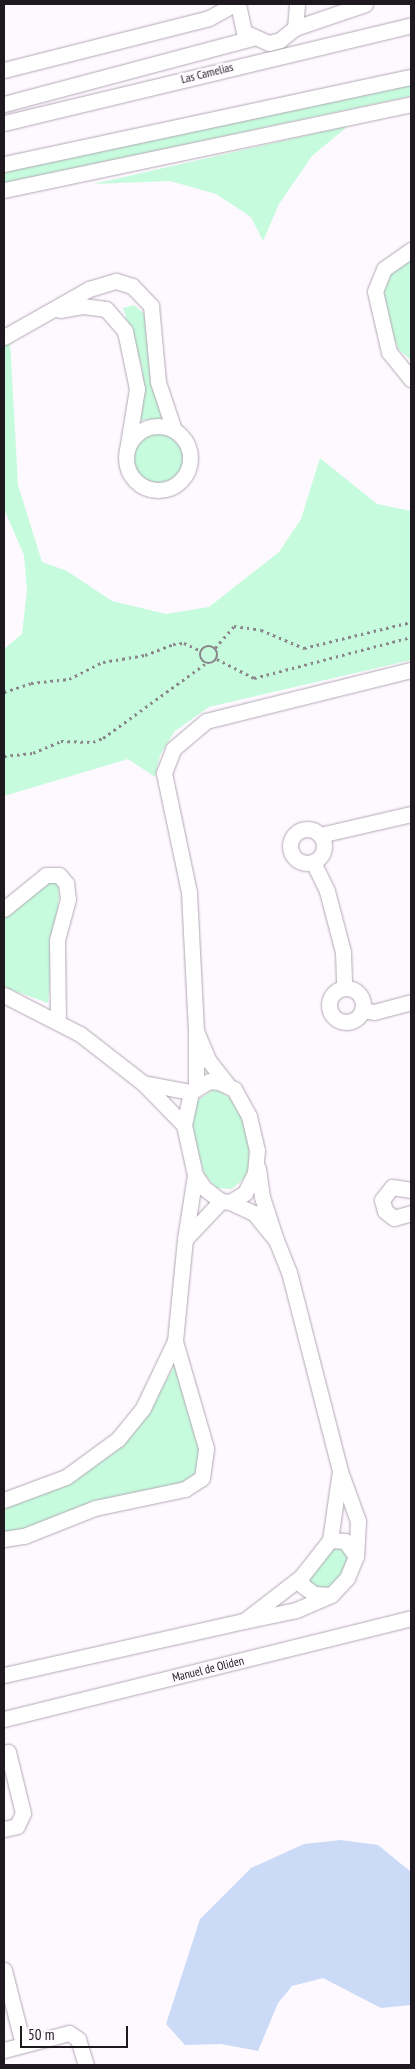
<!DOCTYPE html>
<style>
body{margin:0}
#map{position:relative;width:415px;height:2069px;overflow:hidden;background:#fdf9fe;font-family:"PT Sans Narrow",sans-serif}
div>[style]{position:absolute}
.green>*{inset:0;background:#c6fbdd}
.round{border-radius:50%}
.water>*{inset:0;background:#cbdaf6}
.path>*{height:2.5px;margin-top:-1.25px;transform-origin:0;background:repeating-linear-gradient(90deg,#8a868b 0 2.5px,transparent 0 6.5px)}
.path>.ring{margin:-1.25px;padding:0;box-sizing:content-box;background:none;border:2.5px solid #8a868b;border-radius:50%}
.roads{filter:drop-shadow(0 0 1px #b2a7b4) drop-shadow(0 0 1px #b2a7b4)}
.minor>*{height:15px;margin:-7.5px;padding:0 7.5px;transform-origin:7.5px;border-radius:7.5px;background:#fff}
.minor>.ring{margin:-7.5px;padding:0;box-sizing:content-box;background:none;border:15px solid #fff;border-radius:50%}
span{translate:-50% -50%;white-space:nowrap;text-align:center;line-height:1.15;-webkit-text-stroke:5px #fdf9fe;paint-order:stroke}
.street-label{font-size:12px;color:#1d191e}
.frame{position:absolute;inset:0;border:5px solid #1d191e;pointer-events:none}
.scale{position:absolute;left:20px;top:2026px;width:108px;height:22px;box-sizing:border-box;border:2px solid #1d191e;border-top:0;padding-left:6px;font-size:15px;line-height:18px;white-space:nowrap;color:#1d191e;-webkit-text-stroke:4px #fdf9fe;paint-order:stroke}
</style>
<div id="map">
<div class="green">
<i style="clip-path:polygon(411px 84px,411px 96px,4px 183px,4px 173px,35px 164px)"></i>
<i style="clip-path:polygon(348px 126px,312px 156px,279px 204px,263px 241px,251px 217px,216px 194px,170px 181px,93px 184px)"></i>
<i style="clip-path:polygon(411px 254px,411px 360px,399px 350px,385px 318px,384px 287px,394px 267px)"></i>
<i style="clip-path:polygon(134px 305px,147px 316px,165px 419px,141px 420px,142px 367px,123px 308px)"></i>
<i style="clip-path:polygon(10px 340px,18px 485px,42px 562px,67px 571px,112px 601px,166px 614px,209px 607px,279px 552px,301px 519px,320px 458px,377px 504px,411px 511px,411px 660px,209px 707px,175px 731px,160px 755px,155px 777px,128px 759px,4px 796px,4px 649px,22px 634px,27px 590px,24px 555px,4px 509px,4px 344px)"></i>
<i class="round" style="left:133px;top:431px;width:52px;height:52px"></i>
<i style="clip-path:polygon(49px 878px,58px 884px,59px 896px,48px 1003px,4px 987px,4px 913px)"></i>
<i style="clip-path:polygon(215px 1089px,234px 1100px,252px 1143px,247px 1176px,232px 1189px,217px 1188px,205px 1175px,190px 1126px,196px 1101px)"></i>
<i style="clip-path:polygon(174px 1367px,179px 1368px,201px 1450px,200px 1473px,190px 1482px,99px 1501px,23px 1531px,4px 1534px,4px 1506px,74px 1480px,115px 1451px,150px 1409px)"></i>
<i style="clip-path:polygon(332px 1544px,350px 1550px,345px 1572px,327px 1592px,313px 1590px,307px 1578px)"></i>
</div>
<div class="water">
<i style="clip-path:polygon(341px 1840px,378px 1845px,411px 1872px,411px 2005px,381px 2008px,323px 1978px,292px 1986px,278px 2003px,258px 2051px,221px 2044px,185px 2045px,166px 2024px,200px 1919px,251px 1868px,304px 1844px)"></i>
</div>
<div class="path">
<i class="ring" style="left:200px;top:646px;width:15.5px;height:15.5px"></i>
<i style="left:215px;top:648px;width:29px;rotate:-49deg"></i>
<i style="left:234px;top:626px;width:27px;rotate:8deg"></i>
<i style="left:261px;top:630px;width:47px;rotate:22.7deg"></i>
<i style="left:304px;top:648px;width:110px;rotate:-13.7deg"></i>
<i style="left:217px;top:659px;width:42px;rotate:27.2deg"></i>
<i style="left:254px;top:678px;width:162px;rotate:-14.6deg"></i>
<i style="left:4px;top:692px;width:28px;rotate:-18deg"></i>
<i style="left:31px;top:683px;width:38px;rotate:-6deg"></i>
<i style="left:69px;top:679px;width:38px;rotate:-27deg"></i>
<i style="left:103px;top:662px;width:43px;rotate:-9.5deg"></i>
<i style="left:145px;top:655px;width:30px;rotate:-21deg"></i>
<i style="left:173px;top:644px;width:11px;rotate:-5deg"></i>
<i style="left:184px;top:643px;width:19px;rotate:25deg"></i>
<i style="left:4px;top:756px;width:29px;rotate:-6deg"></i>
<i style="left:33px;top:753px;width:30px;rotate:-23deg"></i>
<i style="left:61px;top:741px;width:32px;rotate:2deg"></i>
<i style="left:93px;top:742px;width:11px;rotate:-22deg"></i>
<i style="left:103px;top:738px;width:126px;rotate:-36deg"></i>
</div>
<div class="roads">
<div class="minor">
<i style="left:238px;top:4px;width:29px;rotate:78deg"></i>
<i style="left:244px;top:32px;width:27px;rotate:24deg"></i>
<i style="left:269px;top:43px;width:11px;rotate:-15deg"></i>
<i style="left:280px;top:40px;width:19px;rotate:-39deg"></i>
<i style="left:295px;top:28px;width:24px;rotate:-85deg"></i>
<i style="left:295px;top:28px;width:74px;rotate:-18.9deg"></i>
<i style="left:4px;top:70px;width:211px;rotate:-14.2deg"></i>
<i style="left:209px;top:18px;width:29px;rotate:-29deg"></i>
<i style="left:4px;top:104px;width:257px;rotate:-14.9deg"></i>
<i style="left:4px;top:123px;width:419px;rotate:-13.5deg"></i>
<i style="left:4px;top:164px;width:416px;rotate:-12.1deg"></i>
<i style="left:4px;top:190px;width:416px;rotate:-11.9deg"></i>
<i style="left:411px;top:250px;width:33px;rotate:145deg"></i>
<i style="left:384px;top:269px;width:24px;rotate:112deg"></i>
<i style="left:375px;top:291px;width:63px;rotate:77.1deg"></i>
<i style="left:389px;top:352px;width:35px;rotate:51deg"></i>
<i style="left:60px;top:310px;width:22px;rotate:-10deg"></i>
<i style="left:82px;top:306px;width:24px;rotate:7deg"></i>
<i style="left:106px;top:309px;width:29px;rotate:49deg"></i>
<i style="left:125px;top:331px;width:59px;rotate:78.3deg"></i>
<i style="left:137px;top:389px;width:62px;rotate:99.3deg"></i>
<i style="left:4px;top:337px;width:98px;rotate:-29.5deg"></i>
<i style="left:89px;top:289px;width:28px;rotate:-17deg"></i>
<i style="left:116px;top:281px;width:17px;rotate:17deg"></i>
<i style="left:132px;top:286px;width:28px;rotate:46deg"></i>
<i style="left:151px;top:306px;width:76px;rotate:84.7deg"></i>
<i style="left:158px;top:382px;width:51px;rotate:71.6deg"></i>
<i class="ring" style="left:126px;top:426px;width:49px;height:49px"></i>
<i class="ring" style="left:290px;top:829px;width:19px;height:19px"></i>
<i style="left:320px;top:835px;width:93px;rotate:-13deg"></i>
<i style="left:313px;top:862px;width:32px;rotate:64deg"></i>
<i style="left:327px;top:891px;width:63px;rotate:75.3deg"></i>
<i style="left:343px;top:952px;width:36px;rotate:88deg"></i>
<i style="left:4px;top:909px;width:54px;rotate:-39deg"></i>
<i style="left:46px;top:875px;width:13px"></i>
<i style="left:59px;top:875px;width:11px;rotate:49deg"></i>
<i style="left:66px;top:883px;width:16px;rotate:83deg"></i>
<i style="left:68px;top:899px;width:42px;rotate:105deg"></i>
<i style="left:57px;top:940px;width:81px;rotate:89.3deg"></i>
<i class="ring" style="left:329px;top:988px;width:19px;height:19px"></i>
<i style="left:4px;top:995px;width:85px;rotate:27.2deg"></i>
<i style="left:80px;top:1034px;width:80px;rotate:37.9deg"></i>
<i style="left:362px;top:1010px;width:12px;rotate:9deg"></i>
<i style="left:374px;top:1012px;width:38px;rotate:-15deg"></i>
<i style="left:196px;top:1031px;width:139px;rotate:-92.9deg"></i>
<i style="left:189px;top:892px;width:122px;rotate:-101.9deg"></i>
<i style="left:164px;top:773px;width:26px;rotate:-69deg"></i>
<i style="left:173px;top:749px;width:43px;rotate:-40.3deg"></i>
<i style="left:206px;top:721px;width:211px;rotate:-14deg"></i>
<i style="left:196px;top:1088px;width:57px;rotate:-90deg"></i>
<i style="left:196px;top:1031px;width:33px;rotate:67deg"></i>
<i style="left:209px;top:1061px;width:29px;rotate:52deg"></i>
<i style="left:184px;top:1125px;width:59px;rotate:-134.3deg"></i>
<i style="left:143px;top:1083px;width:49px;rotate:10.6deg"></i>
<i style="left:191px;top:1092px;width:21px;rotate:-31deg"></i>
<i style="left:209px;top:1081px;width:10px;rotate:6deg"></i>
<i style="left:219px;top:1082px;width:17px;rotate:25deg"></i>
<i style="left:234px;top:1089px;width:31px;rotate:61deg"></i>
<i style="left:249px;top:1116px;width:35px;rotate:77deg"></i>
<i style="left:257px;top:1150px;width:23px;rotate:95deg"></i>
<i style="left:255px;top:1173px;width:22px;rotate:117deg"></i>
<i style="left:245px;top:1193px;width:17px;rotate:149deg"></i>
<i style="left:230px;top:1202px;width:9px;rotate:-174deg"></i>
<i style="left:221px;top:1201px;width:21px;rotate:-143deg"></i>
<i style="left:204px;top:1188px;width:16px;rotate:-125deg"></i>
<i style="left:195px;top:1175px;width:51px;rotate:-102.4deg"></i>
<i style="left:184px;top:1125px;width:34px;rotate:-78deg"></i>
<i style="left:195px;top:1175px;width:65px;rotate:98.9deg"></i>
<i style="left:185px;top:1239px;width:52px;rotate:-46.5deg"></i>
<i style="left:411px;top:1190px;width:19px;rotate:-171deg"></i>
<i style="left:392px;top:1187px;width:16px;rotate:128deg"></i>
<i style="left:382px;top:1200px;width:11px;rotate:75deg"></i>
<i style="left:385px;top:1211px;width:11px;rotate:38deg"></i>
<i style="left:394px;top:1218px;width:18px;rotate:-16deg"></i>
<i style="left:230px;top:1202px;width:26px;rotate:25deg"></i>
<i style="left:254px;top:1213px;width:35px;rotate:51deg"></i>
<i style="left:276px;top:1240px;width:45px;rotate:-108deg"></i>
<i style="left:262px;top:1197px;width:29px;rotate:-98deg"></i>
<i style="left:276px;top:1240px;width:35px;rotate:68deg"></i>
<i style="left:289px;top:1272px;width:205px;rotate:75.6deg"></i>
<i style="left:4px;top:1500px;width:66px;rotate:-20.4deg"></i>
<i style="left:66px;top:1477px;width:64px;rotate:-36.2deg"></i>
<i style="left:118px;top:1439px;width:40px;rotate:-51deg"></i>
<i style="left:143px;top:1408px;width:74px;rotate:-64.5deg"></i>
<i style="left:4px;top:1539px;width:20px;rotate:-9deg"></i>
<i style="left:24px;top:1536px;width:76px;rotate:-21.5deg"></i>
<i style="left:95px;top:1508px;width:92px;rotate:-11.9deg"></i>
<i style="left:185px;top:1489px;width:20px;rotate:-33deg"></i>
<i style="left:202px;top:1478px;width:30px;rotate:-82deg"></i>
<i style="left:206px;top:1448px;width:111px;rotate:-106.2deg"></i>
<i style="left:175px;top:1341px;width:102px;rotate:-84.4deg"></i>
<i style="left:330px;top:1540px;width:70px;rotate:-81.8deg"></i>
<i style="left:340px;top:1471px;width:53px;rotate:70.2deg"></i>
<i style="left:358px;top:1521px;width:35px;rotate:93deg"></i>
<i style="left:356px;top:1556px;width:24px;rotate:112deg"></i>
<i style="left:347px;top:1578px;width:23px;rotate:133deg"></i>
<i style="left:331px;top:1595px;width:17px;rotate:-177deg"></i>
<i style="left:314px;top:1594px;width:15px;rotate:-143deg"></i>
<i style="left:302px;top:1585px;width:8px;rotate:-97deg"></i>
<i style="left:301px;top:1577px;width:47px;rotate:-51.9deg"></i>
<i style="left:330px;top:1540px;width:15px;rotate:4deg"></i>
<i style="left:345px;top:1541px;width:19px;rotate:54deg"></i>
<i style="left:301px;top:1577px;width:72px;rotate:142.3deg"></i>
<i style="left:244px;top:1621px;width:53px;rotate:-11.9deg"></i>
<i style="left:296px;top:1610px;width:36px;rotate:-23deg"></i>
<i style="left:4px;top:1675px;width:246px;rotate:-12.7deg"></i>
<i style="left:4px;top:1719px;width:419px;rotate:-13.9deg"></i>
<i style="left:4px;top:1829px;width:13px;rotate:-13deg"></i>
<i style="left:17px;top:1826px;width:14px;rotate:-65deg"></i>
<i style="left:23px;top:1813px;width:63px;rotate:-103.8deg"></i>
<i style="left:4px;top:1970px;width:76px;rotate:75.6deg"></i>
<i style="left:4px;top:2050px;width:67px;rotate:-14.7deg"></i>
<i style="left:69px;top:2033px;width:11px;rotate:34deg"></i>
<i style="left:78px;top:2039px;width:27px;rotate:73deg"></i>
</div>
</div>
<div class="street-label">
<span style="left:207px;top:73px;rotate:-14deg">Las Camelias</span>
<span style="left:208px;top:1669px;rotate:-14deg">Manuel de Oliden</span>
</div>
<div class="frame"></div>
<div class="scale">50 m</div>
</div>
